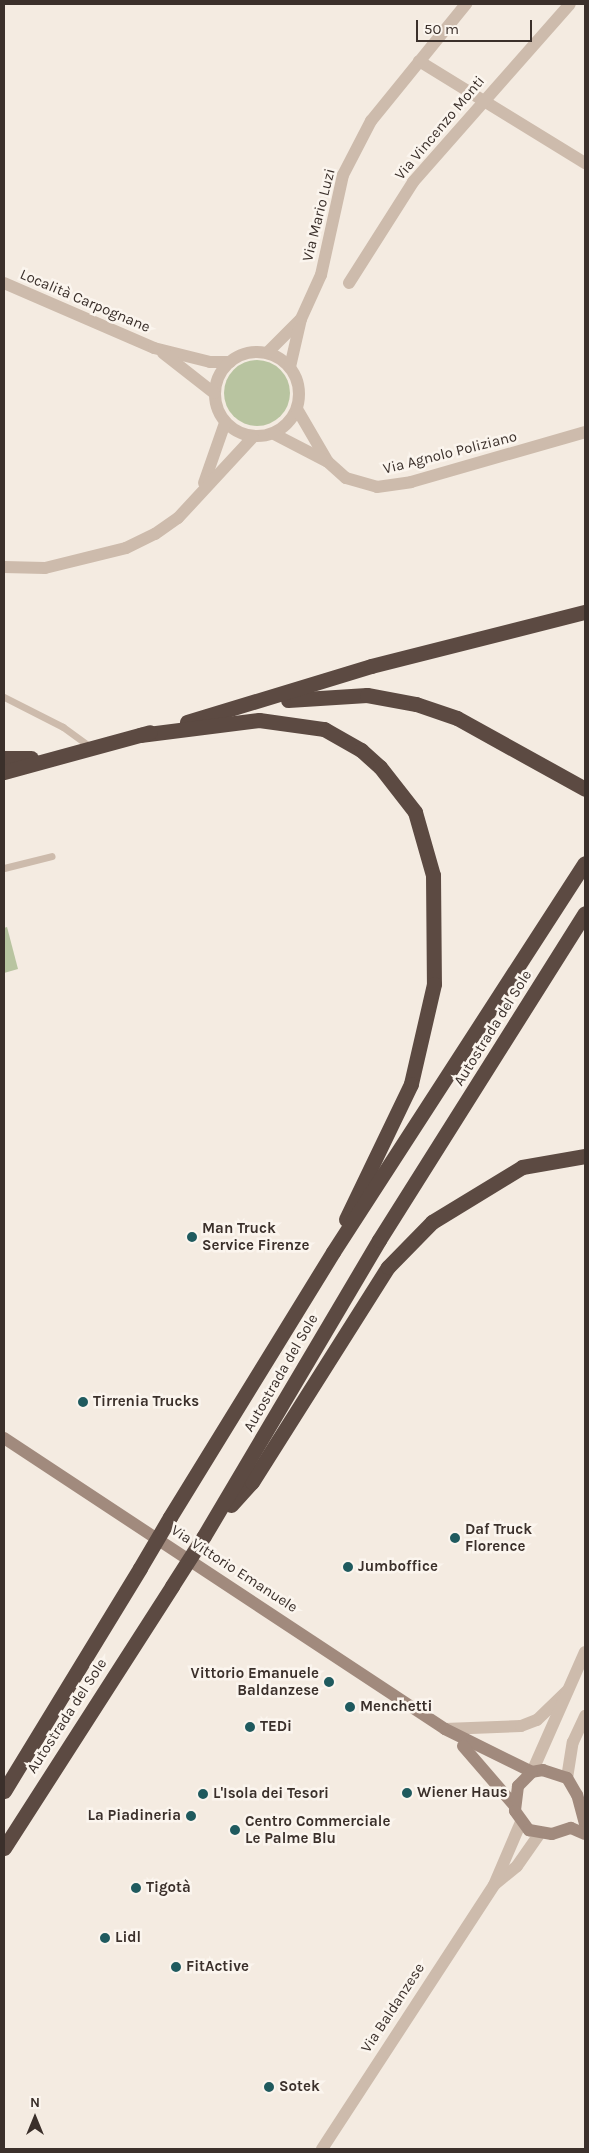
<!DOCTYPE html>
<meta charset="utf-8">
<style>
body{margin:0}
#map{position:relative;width:589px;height:2153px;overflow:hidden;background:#f4ebe1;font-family:Karla,sans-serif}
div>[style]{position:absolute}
.green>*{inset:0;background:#b8c4a0}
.round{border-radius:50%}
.service>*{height:7px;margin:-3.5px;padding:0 3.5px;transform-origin:3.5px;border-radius:3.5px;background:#cdbbac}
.minor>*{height:12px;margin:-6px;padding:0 6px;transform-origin:6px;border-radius:6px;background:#cdbbac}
.minor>.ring{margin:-6px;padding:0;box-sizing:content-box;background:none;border:12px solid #cdbbac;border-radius:50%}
.secondary>*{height:12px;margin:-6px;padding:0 6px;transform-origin:6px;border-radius:6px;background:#a18a7d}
.motorway>*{height:15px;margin:-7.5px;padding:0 7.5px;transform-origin:7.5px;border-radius:7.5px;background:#5c4a42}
.motorway-bridge>*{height:15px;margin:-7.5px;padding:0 7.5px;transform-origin:7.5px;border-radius:7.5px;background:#5c4a42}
.dots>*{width:14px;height:14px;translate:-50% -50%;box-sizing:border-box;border:2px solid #fbf5ee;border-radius:50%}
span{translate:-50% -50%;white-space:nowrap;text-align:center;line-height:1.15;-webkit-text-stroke:5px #fbf5ee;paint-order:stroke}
.street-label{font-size:15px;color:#3b302b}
.poi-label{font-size:15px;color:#3b302b;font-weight:700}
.left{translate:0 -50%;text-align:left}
.right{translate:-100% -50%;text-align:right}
.frame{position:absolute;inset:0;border:5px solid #3b302b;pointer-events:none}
.north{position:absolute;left:10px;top:2093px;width:50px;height:50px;-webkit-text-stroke:4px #fbf5ee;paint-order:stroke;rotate:0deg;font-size:14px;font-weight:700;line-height:20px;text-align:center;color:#3b302b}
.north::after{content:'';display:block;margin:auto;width:18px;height:22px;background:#3b302b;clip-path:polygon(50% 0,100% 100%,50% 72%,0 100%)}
.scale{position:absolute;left:416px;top:20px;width:116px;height:22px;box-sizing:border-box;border:2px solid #3b302b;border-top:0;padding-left:6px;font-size:15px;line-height:18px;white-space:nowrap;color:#3b302b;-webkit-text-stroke:4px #fbf5ee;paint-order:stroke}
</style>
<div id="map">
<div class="green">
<i class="round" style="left:224px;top:360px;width:66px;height:66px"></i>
<i style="clip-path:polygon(7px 927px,18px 969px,4px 973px,4px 928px)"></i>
</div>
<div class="service">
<i style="left:4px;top:697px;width:66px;rotate:27deg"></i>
<i style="left:63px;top:727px;width:34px;rotate:36deg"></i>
<i style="left:4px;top:868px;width:49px;rotate:-14deg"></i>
</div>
<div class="minor">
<i style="left:419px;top:61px;width:195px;rotate:31.6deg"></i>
<i style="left:4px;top:283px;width:163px;rotate:23.4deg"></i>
<i style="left:154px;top:348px;width:58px;rotate:14deg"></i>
<i style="left:210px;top:362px;width:20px"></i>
<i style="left:349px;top:283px;width:120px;rotate:-57.6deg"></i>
<i style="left:413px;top:182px;width:237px;rotate:-48.6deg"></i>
<i class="ring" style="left:215px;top:352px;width:72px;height:72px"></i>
<i style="left:163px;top:353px;width:65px;rotate:38.1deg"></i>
<i style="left:267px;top:353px;width:48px;rotate:-45deg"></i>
<i style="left:290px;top:367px;width:49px;rotate:-77.1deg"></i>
<i style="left:301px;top:319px;width:48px;rotate:-65.6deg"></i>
<i style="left:321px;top:275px;width:102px;rotate:-77.6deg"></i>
<i style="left:343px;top:175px;width:61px;rotate:-62.6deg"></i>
<i style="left:371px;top:121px;width:151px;rotate:-50.9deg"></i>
<i style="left:297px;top:409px;width:61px;rotate:59.7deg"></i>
<i style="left:328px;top:462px;width:24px;rotate:42deg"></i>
<i style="left:346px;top:478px;width:32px;rotate:16deg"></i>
<i style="left:377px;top:487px;width:34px;rotate:-8deg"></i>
<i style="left:411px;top:482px;width:181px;rotate:-16deg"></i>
<i style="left:274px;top:434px;width:59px;rotate:27.4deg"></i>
<i style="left:204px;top:483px;width:64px;rotate:-70.7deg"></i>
<i style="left:4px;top:567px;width:41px;rotate:1.4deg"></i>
<i style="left:45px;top:568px;width:83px;rotate:-13.9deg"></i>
<i style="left:126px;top:548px;width:32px;rotate:-26deg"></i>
<i style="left:155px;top:534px;width:28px;rotate:-35deg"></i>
<i style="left:178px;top:518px;width:110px;rotate:-47.2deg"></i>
<i style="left:445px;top:1729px;width:76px;rotate:-2.3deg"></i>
<i style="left:521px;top:1726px;width:17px;rotate:-21deg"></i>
<i style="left:537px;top:1720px;width:42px;rotate:-44deg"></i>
<i style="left:532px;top:1772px;width:131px;rotate:-66.2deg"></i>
<i style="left:567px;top:1778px;width:36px;rotate:-81deg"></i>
<i style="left:573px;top:1742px;width:29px;rotate:-65deg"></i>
<i style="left:495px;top:1884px;width:28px;rotate:-39deg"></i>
<i style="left:517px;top:1866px;width:39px;rotate:-55deg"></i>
<i style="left:322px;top:2149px;width:315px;rotate:-56.9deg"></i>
<i style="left:494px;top:1885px;width:69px;rotate:-66.8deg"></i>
</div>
<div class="secondary">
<i style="left:4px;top:1438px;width:528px;rotate:33.42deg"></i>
<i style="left:445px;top:1729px;width:97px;rotate:26.3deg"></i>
<i style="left:463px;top:1746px;width:78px;rotate:49.2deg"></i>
<i style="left:585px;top:1824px;width:30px;rotate:-105deg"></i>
<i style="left:577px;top:1795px;width:20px;rotate:-120deg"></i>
<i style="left:567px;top:1778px;width:25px;rotate:-162deg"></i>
<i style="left:543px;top:1770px;width:11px;rotate:170deg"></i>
<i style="left:532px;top:1772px;width:20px;rotate:135deg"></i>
<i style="left:518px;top:1786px;width:25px;rotate:97deg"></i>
<i style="left:515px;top:1811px;width:24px;rotate:54deg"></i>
<i style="left:529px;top:1830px;width:23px;rotate:10deg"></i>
<i style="left:552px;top:1834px;width:20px;rotate:-18deg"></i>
<i style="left:571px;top:1828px;width:15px;rotate:23deg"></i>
</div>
<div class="motorway">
<i style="left:288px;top:700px;width:79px;rotate:-3.6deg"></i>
<i style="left:367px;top:695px;width:50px;rotate:10.4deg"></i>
<i style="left:416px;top:704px;width:43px;rotate:18.9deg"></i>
<i style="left:457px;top:718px;width:146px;rotate:29deg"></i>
<i style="left:187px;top:722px;width:192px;rotate:-16.9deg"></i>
<i style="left:371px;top:666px;width:221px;rotate:-14.2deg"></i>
<i style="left:140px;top:735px;width:120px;rotate:-7.2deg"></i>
<i style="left:259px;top:720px;width:66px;rotate:7.9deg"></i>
<i style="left:324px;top:729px;width:43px;rotate:29.6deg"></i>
<i style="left:361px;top:750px;width:25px;rotate:42deg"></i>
<i style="left:380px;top:767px;width:57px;rotate:52.1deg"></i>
<i style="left:415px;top:812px;width:66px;rotate:74.1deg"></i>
<i style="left:433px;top:875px;width:109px;rotate:89.5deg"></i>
<i style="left:434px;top:984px;width:103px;rotate:103deg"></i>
<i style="left:411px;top:1084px;width:150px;rotate:115.7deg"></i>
<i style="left:4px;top:758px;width:27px"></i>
<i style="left:4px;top:772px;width:151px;rotate:-15.3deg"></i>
<i style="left:231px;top:1505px;width:31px;rotate:-48deg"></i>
<i style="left:252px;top:1482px;width:254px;rotate:-57.7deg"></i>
<i style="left:388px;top:1267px;width:63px;rotate:-45.6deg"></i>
<i style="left:432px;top:1222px;width:105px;rotate:-31.4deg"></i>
<i style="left:522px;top:1167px;width:64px;rotate:-9.9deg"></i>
<i style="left:170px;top:1517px;width:311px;rotate:-58.4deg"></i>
<i style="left:333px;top:1252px;width:463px;rotate:-57.1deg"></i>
<i style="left:204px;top:1536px;width:344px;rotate:-59.4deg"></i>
<i style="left:379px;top:1240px;width:386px;rotate:-57.8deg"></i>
<i style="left:4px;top:1791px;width:261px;rotate:-58.6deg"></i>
<i style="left:4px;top:1848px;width:311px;rotate:-57.3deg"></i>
</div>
<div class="motorway-bridge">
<i style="left:140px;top:1568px;width:59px;rotate:-59.5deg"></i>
<i style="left:172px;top:1586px;width:59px;rotate:-57.4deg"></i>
</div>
<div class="dots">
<i style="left:192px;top:1237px;background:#1f5a5e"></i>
<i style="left:83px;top:1402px;background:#1f5a5e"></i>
<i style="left:455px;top:1538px;background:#1f5a5e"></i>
<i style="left:348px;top:1567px;background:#1f5a5e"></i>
<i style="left:329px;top:1682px;background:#1f5a5e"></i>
<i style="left:350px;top:1707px;background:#1f5a5e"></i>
<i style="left:250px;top:1727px;background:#1f5a5e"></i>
<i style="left:407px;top:1793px;background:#1f5a5e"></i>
<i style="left:203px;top:1794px;background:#1f5a5e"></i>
<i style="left:191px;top:1816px;background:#1f5a5e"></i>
<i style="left:235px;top:1830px;background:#1f5a5e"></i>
<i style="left:136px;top:1888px;background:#1f5a5e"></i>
<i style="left:105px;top:1938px;background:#1f5a5e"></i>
<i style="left:176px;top:1967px;background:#1f5a5e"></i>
<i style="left:269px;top:2087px;background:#1f5a5e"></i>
</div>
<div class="street-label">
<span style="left:440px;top:128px;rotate:-50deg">Via Vincenzo Monti</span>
<span style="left:319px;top:215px;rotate:-76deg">Via Mario Luzi</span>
<span style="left:85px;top:301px;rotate:23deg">Località Carpognane</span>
<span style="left:450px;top:453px;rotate:-14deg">Via Agnolo Poliziano</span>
<span style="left:493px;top:1028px;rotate:-58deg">Autostrada del Sole</span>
<span style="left:281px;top:1373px;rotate:-60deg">Autostrada del Sole</span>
<span style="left:234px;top:1569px;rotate:33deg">Via Vittorio Emanuele</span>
<span style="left:67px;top:1716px;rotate:-57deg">Autostrada del Sole</span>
<span style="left:393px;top:2008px;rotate:-57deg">Via Baldanzese</span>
</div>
<div class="poi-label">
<span class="left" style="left:202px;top:1237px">Man Truck<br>Service Firenze</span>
<span class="left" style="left:93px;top:1402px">Tirrenia Trucks</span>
<span class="left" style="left:465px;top:1538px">Daf Truck<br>Florence</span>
<span class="left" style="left:358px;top:1567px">Jumboffice</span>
<span class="right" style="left:319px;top:1682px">Vittorio Emanuele<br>Baldanzese</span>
<span class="left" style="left:360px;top:1707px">Menchetti</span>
<span class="left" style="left:260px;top:1727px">TEDi</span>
<span class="left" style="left:417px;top:1793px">Wiener Haus</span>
<span class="left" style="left:213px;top:1794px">L'Isola dei Tesori</span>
<span class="right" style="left:181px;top:1816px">La Piadineria</span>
<span class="left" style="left:245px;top:1830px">Centro Commerciale<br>Le Palme Blu</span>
<span class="left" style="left:146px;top:1888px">Tigotà</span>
<span class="left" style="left:115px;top:1938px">Lidl</span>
<span class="left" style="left:186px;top:1967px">FitActive</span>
<span class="left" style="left:279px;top:2087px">Sotek</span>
</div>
<div class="frame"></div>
<div class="north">N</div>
<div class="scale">50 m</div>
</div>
